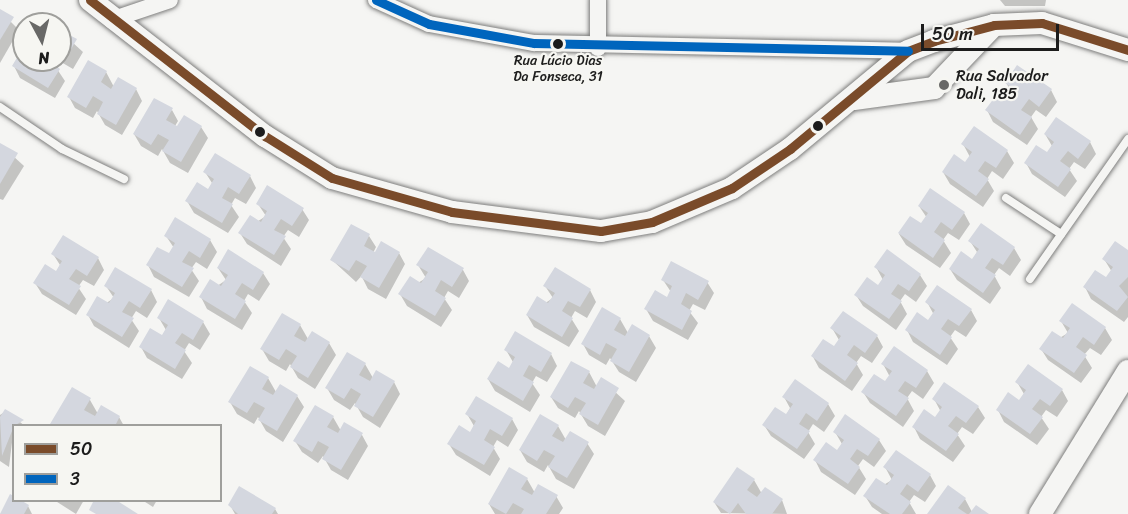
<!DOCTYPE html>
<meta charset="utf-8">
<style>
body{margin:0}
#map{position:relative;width:1128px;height:514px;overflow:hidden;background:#f5f5f3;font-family:Sriracha,sans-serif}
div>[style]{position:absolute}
.shadow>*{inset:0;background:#0003}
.building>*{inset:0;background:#d4d7df}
.roads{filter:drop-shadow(0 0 2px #7e7e7d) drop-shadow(0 0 2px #7e7e7d)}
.lane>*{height:8px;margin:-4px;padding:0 4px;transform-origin:4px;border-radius:4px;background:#f5f5f3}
.street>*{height:16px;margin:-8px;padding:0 8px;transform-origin:8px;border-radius:8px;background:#f5f5f3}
.secondary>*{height:22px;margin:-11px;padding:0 11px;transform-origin:11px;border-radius:11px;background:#f5f5f3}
.bus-1>*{height:9px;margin:-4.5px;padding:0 4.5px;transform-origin:4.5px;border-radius:4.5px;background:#7a4b2a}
.bus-2>*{height:9px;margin:-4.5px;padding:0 4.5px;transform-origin:4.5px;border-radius:4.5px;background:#0065bd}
.dots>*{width:16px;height:16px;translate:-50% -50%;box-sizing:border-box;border:3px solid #f6f6f2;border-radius:50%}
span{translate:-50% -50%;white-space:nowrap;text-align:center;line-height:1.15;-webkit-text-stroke:4.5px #f6f6f2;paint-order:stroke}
.bus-label{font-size:14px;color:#1c1c1c}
.poi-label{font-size:16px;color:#1c1c1c}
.left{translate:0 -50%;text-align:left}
.legend{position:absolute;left:12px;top:424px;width:210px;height:78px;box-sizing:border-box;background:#f6f6f2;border:2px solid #9f9f9c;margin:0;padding:8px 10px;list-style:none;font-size:18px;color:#1c1c1c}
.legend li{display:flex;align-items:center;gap:12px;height:30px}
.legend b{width:30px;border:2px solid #9f9f9c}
.north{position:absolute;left:12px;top:12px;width:60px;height:60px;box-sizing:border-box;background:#f6f6f2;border:2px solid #9f9f9c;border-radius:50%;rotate:173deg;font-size:16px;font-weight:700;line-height:24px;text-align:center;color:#1c1c1c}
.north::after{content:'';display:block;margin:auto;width:21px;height:27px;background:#686867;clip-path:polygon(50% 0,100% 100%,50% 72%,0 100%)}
.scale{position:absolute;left:921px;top:24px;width:138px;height:27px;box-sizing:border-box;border:3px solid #1c1c1c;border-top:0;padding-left:8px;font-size:18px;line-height:21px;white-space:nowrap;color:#1c1c1c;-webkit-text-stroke:4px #f6f6f2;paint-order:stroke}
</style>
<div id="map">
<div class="shadow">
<i style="clip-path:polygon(1000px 0,1046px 0,1045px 6px,1005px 6px)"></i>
<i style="clip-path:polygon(0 11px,19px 30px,0 63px)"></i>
<i style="clip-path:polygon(60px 31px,83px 52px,73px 69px,61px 62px,57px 69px,65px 81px,55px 98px,20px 78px,14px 66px,24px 50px,24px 60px,60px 60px)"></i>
<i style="clip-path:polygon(106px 72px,114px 87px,136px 89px,142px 101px,122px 135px,105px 125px,97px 111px,93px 118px,75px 108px,69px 97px)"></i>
<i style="clip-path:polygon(1006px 83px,1051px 90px,1057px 102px,1046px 117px,1036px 110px,1031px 117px,1038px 129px,1027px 145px,993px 122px,987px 110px,1009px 102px,1013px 94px)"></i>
<i style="clip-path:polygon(172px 110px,178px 121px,175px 126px,201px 127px,208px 138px,188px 173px,170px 163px,162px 149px,158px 156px,141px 146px,134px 134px)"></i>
<i style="clip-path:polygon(974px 128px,1007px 151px,1014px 163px,1003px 179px,992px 171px,987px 179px,994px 191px,983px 207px,950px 184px,943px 172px,965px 164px,970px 157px,963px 144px)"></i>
<i style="clip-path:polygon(1045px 134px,1090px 142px,1096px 154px,1085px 169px,1074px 162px,1069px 169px,1077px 181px,1065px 197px,1032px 174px,1026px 163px,1047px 154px,1052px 146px)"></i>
<i style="clip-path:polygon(0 144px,24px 166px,3px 200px,0 199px)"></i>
<i style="clip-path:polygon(205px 172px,250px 176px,256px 188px,246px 204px,235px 198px,231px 205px,239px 217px,228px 233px,194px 213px,187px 201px,209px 191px,212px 183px)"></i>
<i style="clip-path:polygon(258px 204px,302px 209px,309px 220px,299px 237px,288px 230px,283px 237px,291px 249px,281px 266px,247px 244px,240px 233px,266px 216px)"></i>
<i style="clip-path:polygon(919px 206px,964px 213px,970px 224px,959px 240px,948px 233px,943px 240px,951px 253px,940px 268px,906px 245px,899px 234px,922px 225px,927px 218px)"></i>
<i style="clip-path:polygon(176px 220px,210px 240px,217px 252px,207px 269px,196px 262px,191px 269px,199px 281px,189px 297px,154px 277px,148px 265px,169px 255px,174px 248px,166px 236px)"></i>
<i style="clip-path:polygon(981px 225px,1014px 248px,1021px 260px,1010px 276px,999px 268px,994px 275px,1001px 288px,990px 304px,957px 280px,950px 269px,972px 261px,977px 252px,970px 241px)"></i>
<i style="clip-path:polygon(369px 236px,376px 247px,373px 253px,399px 253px,405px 264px,386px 299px,368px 289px,362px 277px,365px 272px,356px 282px,332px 260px)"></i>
<i style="clip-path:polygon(1128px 252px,1128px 317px,1124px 322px,1091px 299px,1085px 287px,1107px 279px,1112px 272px,1104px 259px)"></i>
<i style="clip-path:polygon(53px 254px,98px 258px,104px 270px,94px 286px,83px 280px,78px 287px,86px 299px,76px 315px,42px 294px,35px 283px,56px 273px,60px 265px)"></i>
<i style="clip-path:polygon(418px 265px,463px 270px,469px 281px,459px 298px,448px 291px,444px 298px,452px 310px,441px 327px,407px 306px,400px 294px,426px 278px)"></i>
<i style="clip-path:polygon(876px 267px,920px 275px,927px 286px,916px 302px,905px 294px,900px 301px,907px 314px,896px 330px,863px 306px,856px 295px,878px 287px,883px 280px)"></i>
<i style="clip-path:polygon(218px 268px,263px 273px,270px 284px,259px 301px,248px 294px,244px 301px,252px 313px,242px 330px,207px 309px,201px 297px,226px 280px)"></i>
<i style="clip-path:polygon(663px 280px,707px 282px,714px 293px,705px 310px,693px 304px,689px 311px,698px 323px,688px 340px,653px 321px,646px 309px,667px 299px,671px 292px)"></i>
<i style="clip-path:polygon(106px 286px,151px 290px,157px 302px,147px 318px,136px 311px,131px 319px,139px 331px,129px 348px,94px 326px,88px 315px,114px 298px)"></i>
<i style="clip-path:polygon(545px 286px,590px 290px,596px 302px,587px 318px,575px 311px,571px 318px,579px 331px,569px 347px,534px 327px,527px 315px,553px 298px)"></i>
<i style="clip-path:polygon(927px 302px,971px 310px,977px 321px,966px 337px,955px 330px,950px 337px,958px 349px,947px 365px,913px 342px,907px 330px,929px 322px,934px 315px)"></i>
<i style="clip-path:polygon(1072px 305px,1105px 328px,1112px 340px,1101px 355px,1090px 348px,1084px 355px,1092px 368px,1081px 383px,1048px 360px,1041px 349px,1068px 333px,1061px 321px)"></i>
<i style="clip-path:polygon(159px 318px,203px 322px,210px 334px,200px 350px,189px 343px,184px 351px,192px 363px,182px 379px,147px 358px,141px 347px,162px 337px,166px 330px)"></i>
<i style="clip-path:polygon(620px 319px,628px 333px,649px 336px,656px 348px,636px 382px,619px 372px,610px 358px,606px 365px,589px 355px,583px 344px)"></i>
<i style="clip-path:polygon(300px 325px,308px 339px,329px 343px,336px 355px,315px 389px,298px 378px,290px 364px,286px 371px,269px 361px,262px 349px)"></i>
<i style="clip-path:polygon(832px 328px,877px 336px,883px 347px,872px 363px,861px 356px,856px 363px,863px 375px,852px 391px,819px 368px,813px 357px,834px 348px,839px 340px)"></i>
<i style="clip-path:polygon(894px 348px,927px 371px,934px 383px,923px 399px,912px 391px,907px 398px,914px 411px,903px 427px,870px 403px,863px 392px,885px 384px,890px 377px,883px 364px)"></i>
<i style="clip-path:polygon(506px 350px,551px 354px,557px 366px,547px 382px,536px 376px,532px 383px,540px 395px,530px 412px,495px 391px,488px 379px,510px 370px,513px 362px)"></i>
<i style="clip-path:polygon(365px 364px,373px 378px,394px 382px,400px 394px,380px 428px,363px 417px,355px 403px,350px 410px,334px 400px,327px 388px)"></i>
<i style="clip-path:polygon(589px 372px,597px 387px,601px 379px,625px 401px,605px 436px,588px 426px,579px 411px,575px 418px,558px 408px,551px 397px)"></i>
<i style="clip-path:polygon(268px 378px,276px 392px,297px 396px,304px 407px,283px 442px,266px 431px,258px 417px,254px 424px,237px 414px,230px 402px)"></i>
<i style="clip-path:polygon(1017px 382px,1062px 390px,1068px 401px,1057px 417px,1046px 410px,1041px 417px,1049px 429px,1037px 445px,1004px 422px,998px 410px,1019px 402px,1024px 394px)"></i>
<i style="clip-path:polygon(72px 390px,90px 400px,98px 414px,119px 417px,124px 426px,53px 426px)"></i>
<i style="clip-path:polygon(784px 397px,828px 404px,835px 416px,824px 432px,813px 424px,808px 432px,815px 444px,804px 459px,771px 436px,764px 425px,786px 416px,790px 408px)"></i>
<i style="clip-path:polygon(934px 399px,978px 407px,985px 418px,973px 434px,962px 427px,957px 434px,965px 446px,953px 462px,920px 439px,914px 427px,936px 419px,941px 412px)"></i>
<i style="clip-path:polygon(6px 411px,25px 426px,14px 426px,9px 467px,0 461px,0 415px)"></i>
<i style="clip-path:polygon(467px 414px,512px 419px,518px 430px,508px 447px,497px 440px,493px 447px,500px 459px,490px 476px,456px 455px,449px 444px,470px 434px,474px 426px)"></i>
<i style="clip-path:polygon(333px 417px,341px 431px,362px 435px,368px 446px,348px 480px,331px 470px,323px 456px,318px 463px,302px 452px,295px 441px)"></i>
<i style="clip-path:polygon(558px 426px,566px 440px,587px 443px,594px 454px,574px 489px,556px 479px,548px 465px,544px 472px,527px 462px,520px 450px)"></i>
<i style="clip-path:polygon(835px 432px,879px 440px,886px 451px,874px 467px,863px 459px,858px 466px,866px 479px,855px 495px,821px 472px,815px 460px,837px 452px,842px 444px)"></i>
<i style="clip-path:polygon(885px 467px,930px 475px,936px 486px,925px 502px,914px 495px,909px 502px,916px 514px,882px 514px,872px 507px,865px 496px,892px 480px)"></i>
<i style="clip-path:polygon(527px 479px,535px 493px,556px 496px,563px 508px,559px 514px,495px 514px,489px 504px)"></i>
<i style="clip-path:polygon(754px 480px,762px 494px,782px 500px,787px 514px,721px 513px,714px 502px)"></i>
<i style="clip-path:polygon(965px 499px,972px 512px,987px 514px,929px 514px)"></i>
<i style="clip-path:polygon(54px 500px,84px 500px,76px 514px)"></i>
<i style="clip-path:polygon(142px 500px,157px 500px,153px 507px)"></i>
<i style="clip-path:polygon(230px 505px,275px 509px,278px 514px,235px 514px)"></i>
<i style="clip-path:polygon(28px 506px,32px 514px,0 514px)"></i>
</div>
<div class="building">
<i style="clip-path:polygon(0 9px,14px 17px,0 40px)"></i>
<i style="clip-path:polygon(60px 30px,77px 39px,66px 58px,60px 55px)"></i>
<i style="clip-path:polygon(24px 46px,24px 60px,49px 60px,60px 69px,48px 88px,12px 66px)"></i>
<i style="clip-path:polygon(88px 60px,107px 71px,101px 82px,111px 89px,118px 77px,137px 88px,116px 125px,97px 114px,103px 102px,93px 96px,86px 108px,67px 97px)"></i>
<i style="clip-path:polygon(1017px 65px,1052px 89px,1039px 107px,1029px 99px,1021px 110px,1032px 117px,1020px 135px,985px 110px,998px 93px,1008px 100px,1016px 90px,1005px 83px)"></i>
<i style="clip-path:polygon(154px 98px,173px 108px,166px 120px,177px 126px,184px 115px,202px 126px,181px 162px,162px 151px,169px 140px,158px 134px,151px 145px,133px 134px)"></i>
<i style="clip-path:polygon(1056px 117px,1091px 141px,1078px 159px,1068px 151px,1060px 161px,1071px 169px,1058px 187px,1024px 163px,1036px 145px,1047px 152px,1054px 142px,1044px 134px)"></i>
<i style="clip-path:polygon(974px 126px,1008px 150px,996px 168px,985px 161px,978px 171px,989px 179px,976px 196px,942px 172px,954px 154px,965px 162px,972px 152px,961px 144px)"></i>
<i style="clip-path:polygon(0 143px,18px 153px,0 184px)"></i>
<i style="clip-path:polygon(215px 153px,251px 175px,239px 194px,228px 187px,222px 198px,233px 204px,222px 223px,185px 201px,197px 182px,208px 189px,214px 179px,203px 172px)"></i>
<i style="clip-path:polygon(267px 185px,304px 208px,292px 226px,281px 219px,274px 230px,286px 236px,274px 255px,238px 233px,250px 215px,261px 222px,267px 211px,256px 204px)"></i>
<i style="clip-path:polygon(930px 188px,965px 212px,952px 230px,941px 222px,934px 232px,945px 240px,933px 258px,898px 233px,910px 216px,921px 223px,928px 213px,918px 206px)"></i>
<i style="clip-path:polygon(175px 217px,211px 239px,200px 258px,189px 251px,182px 262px,194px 268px,182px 287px,146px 265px,157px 247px,169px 253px,175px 243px,164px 236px)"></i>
<i style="clip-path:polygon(981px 223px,1015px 247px,1003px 265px,992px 258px,985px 268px,996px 275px,983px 293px,949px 269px,961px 251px,972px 259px,979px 249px,968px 241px)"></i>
<i style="clip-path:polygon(351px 224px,370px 234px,364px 246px,375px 252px,381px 241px,400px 252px,379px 288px,360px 277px,367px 266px,356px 260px,349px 271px,330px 260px)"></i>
<i style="clip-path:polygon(63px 235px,99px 257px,87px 276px,76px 269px,69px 279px,81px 286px,69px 305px,33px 283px,45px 264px,56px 271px,62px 261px,51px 254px)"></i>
<i style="clip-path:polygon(1115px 241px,1128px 250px,1128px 277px,1119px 286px,1128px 297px,1117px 311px,1083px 287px,1095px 270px,1106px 277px,1113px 267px,1102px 259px)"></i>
<i style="clip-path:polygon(428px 247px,464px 268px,452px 287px,441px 280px,435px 291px,446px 298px,435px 316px,398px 294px,410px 276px,421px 283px,428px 272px,416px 265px)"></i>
<i style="clip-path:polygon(228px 249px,264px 272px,253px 290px,242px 283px,235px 294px,246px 301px,235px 319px,199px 297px,210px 279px,221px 286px,228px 275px,217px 268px)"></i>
<i style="clip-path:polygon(887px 249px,921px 274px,909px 291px,898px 284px,891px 294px,902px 301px,889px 319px,854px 295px,867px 277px,878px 285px,885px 275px,874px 267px)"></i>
<i style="clip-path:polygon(671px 261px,709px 281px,698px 300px,686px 293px,681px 304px,692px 311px,682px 330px,644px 309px,655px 290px,667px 297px,672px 286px,661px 280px)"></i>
<i style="clip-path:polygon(115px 267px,152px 289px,140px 308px,129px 301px,122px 312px,134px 318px,122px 337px,86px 315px,97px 296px,109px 303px,115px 293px,104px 286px)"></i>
<i style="clip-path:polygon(555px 267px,591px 289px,580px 307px,568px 301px,562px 311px,573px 318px,562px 337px,526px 315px,537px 296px,548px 303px,555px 293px,543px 286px)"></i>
<i style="clip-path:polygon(937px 285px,972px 309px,959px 326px,948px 319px,941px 329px,952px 337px,940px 355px,905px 330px,917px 312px,928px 320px,935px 310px,925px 302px)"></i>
<i style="clip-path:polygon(168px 299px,204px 321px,193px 340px,182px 333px,175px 343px,186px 350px,175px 369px,139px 347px,150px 328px,162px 335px,168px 325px,157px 318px)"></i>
<i style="clip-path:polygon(1072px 303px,1106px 327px,1094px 345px,1083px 337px,1076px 347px,1087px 355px,1074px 373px,1039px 349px,1052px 331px,1063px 338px,1070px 328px,1059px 321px)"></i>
<i style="clip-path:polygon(602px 307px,621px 318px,614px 330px,625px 336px,632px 324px,650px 335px,629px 372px,610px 361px,617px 349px,606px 343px,600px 355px,581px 344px)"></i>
<i style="clip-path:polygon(843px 311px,878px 335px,865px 353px,854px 345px,847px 355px,858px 363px,845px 381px,811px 356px,823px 339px,834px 346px,841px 336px,830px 328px)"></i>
<i style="clip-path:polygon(282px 313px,301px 324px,294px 336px,305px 342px,312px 331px,330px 342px,308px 378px,290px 367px,297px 356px,286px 349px,279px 360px,260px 349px)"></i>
<i style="clip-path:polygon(515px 331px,552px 353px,541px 372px,529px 365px,523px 376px,534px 382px,523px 401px,487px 379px,498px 361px,509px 368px,515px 357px,504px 350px)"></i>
<i style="clip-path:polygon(894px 346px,928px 370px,916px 388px,905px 381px,898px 391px,909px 398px,896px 416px,861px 392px,874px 374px,885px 381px,892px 371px,881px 364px)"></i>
<i style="clip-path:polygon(347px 352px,366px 363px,359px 375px,370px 381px,376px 370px,395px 381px,373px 417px,354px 406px,361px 394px,351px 388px,344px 399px,325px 388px)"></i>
<i style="clip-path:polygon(571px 361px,590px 371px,583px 383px,594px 389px,601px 377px,619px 388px,598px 425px,579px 414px,586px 403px,575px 397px,568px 408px,550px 397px)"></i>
<i style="clip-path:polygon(1028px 364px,1063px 389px,1050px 406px,1040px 399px,1032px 409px,1043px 417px,1030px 434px,996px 410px,1008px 392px,1019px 400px,1026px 390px,1015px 382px)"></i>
<i style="clip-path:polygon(250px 366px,269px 377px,262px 389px,273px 395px,280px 384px,298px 395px,277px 431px,258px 420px,265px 408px,254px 402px,247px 413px,228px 402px)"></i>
<i style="clip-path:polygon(795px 379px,829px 403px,817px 421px,806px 413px,799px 424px,810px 431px,797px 449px,762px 425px,775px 407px,786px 414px,793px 404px,782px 397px)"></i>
<i style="clip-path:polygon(944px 382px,979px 406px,966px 423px,956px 416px,948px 426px,959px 434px,946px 451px,912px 427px,924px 409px,935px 417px,942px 407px,932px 399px)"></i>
<i style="clip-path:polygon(72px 387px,91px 398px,84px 410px,95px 416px,101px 405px,120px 416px,115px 426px,50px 424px)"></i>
<i style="clip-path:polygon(476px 396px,513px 418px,502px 436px,490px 429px,484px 440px,495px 447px,484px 465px,447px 444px,459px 425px,470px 432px,476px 421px,465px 414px)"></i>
<i style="clip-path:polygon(315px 405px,334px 416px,327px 427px,338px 433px,344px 422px,363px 433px,341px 470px,322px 459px,329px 447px,318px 441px,312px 452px,293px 441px)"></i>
<i style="clip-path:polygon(5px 409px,24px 420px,14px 426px,2px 456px,0 417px)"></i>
<i style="clip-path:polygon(540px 414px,559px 425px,552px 436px,563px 442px,570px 431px,589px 442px,567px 478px,548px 467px,555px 456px,544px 450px,537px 461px,519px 450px)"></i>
<i style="clip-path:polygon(845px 414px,880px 439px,868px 456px,857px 449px,850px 459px,860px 467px,848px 484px,813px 460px,826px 442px,837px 450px,844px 440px,833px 432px)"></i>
<i style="clip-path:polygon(896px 450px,931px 474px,918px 492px,907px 484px,900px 494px,911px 502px,902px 514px,890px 514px,863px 496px,876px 478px,887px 485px,894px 475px,883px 467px)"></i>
<i style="clip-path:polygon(509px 467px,528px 478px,521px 489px,532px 495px,538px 484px,558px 495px,546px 514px,521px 514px,524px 509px,513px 503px,506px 514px,488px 504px)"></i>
<i style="clip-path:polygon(737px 467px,755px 479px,747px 490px,757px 497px,765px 487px,783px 499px,772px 514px,746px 514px,738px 503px,730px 514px,713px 502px)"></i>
<i style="clip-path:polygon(948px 485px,966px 498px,958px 508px,967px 514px,927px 514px)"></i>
<i style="clip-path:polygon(239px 486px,276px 508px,272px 514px,238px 514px,228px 505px)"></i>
<i style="clip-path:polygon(10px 494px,29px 505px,24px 514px,0 514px)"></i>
<i style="clip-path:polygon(94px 500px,116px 500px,138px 514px,96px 514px,89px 510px)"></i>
<i style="clip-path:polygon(976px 505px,989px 514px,969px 514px)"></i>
</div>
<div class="roads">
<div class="lane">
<i style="left:0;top:107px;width:75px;rotate:34.1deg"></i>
<i style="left:62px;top:149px;width:69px;rotate:25.8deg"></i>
<i style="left:1006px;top:198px;width:66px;rotate:33.2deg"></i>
<i style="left:1030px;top:279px;width:171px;rotate:-55deg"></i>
</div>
<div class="street">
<i style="left:376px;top:0;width:58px;rotate:24.4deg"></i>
<i style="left:429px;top:24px;width:107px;rotate:10.3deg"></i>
<i style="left:534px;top:43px;width:374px;rotate:1.2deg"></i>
<i style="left:598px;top:0;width:48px;rotate:90deg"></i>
<i style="left:111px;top:20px;width:62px;rotate:-18.7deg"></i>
</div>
<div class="secondary">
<i style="left:90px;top:0;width:222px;rotate:37.9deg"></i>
<i style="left:265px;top:136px;width:79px;rotate:32.1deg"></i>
<i style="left:332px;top:178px;width:125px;rotate:15.8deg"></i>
<i style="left:452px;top:212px;width:150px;rotate:7.3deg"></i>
<i style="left:601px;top:231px;width:52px;rotate:-10deg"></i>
<i style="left:652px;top:222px;width:87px;rotate:-23deg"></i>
<i style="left:732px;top:188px;width:70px;rotate:-33.9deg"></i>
<i style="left:790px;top:149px;width:153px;rotate:-39.7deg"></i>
<i style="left:908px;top:51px;width:28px;rotate:-21deg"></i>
<i style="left:934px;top:41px;width:62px;rotate:-14.9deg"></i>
<i style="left:994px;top:25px;width:48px;rotate:-2.4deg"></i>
<i style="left:1042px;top:23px;width:90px;rotate:17.4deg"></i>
<i style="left:854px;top:99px;width:81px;rotate:-7.8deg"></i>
<i style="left:934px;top:88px;width:87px;rotate:-46.4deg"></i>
<i style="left:1040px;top:514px;width:168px;rotate:-58.4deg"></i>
</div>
</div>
<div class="bus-1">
<i style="left:90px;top:0;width:222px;rotate:37.9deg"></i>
<i style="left:265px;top:136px;width:79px;rotate:32.1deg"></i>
<i style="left:332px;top:178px;width:125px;rotate:15.8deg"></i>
<i style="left:452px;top:212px;width:150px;rotate:7.3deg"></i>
<i style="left:601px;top:231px;width:52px;rotate:-10deg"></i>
<i style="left:652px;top:222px;width:87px;rotate:-23deg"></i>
<i style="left:732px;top:188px;width:70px;rotate:-33.9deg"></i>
<i style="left:790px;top:149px;width:153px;rotate:-39.7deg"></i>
<i style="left:908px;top:51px;width:28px;rotate:-21deg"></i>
<i style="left:934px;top:41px;width:62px;rotate:-14.9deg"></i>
<i style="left:994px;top:25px;width:48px;rotate:-2.4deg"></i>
<i style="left:1042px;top:23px;width:90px;rotate:17.4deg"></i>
</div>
<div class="bus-2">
<i style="left:376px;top:0;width:58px;rotate:24.4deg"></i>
<i style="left:429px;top:24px;width:107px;rotate:10.3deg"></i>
<i style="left:534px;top:43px;width:374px;rotate:1.2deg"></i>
</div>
<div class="dots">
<i style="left:558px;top:44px;background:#1c1c1c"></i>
<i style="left:944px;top:85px;background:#686867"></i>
<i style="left:818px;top:126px;background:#1c1c1c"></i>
<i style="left:260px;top:132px;background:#1c1c1c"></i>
</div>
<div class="bus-label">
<span style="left:558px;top:69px">Rua Lúcio Dias<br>Da Fonseca, 31</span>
</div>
<div class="poi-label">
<span class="left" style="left:956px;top:85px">Rua Salvador<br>Dali, 185</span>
</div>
<ul class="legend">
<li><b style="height:8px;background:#7a4b2a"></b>50</li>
<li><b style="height:8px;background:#0065bd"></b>3</li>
</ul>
<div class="north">N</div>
<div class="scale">50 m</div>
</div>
